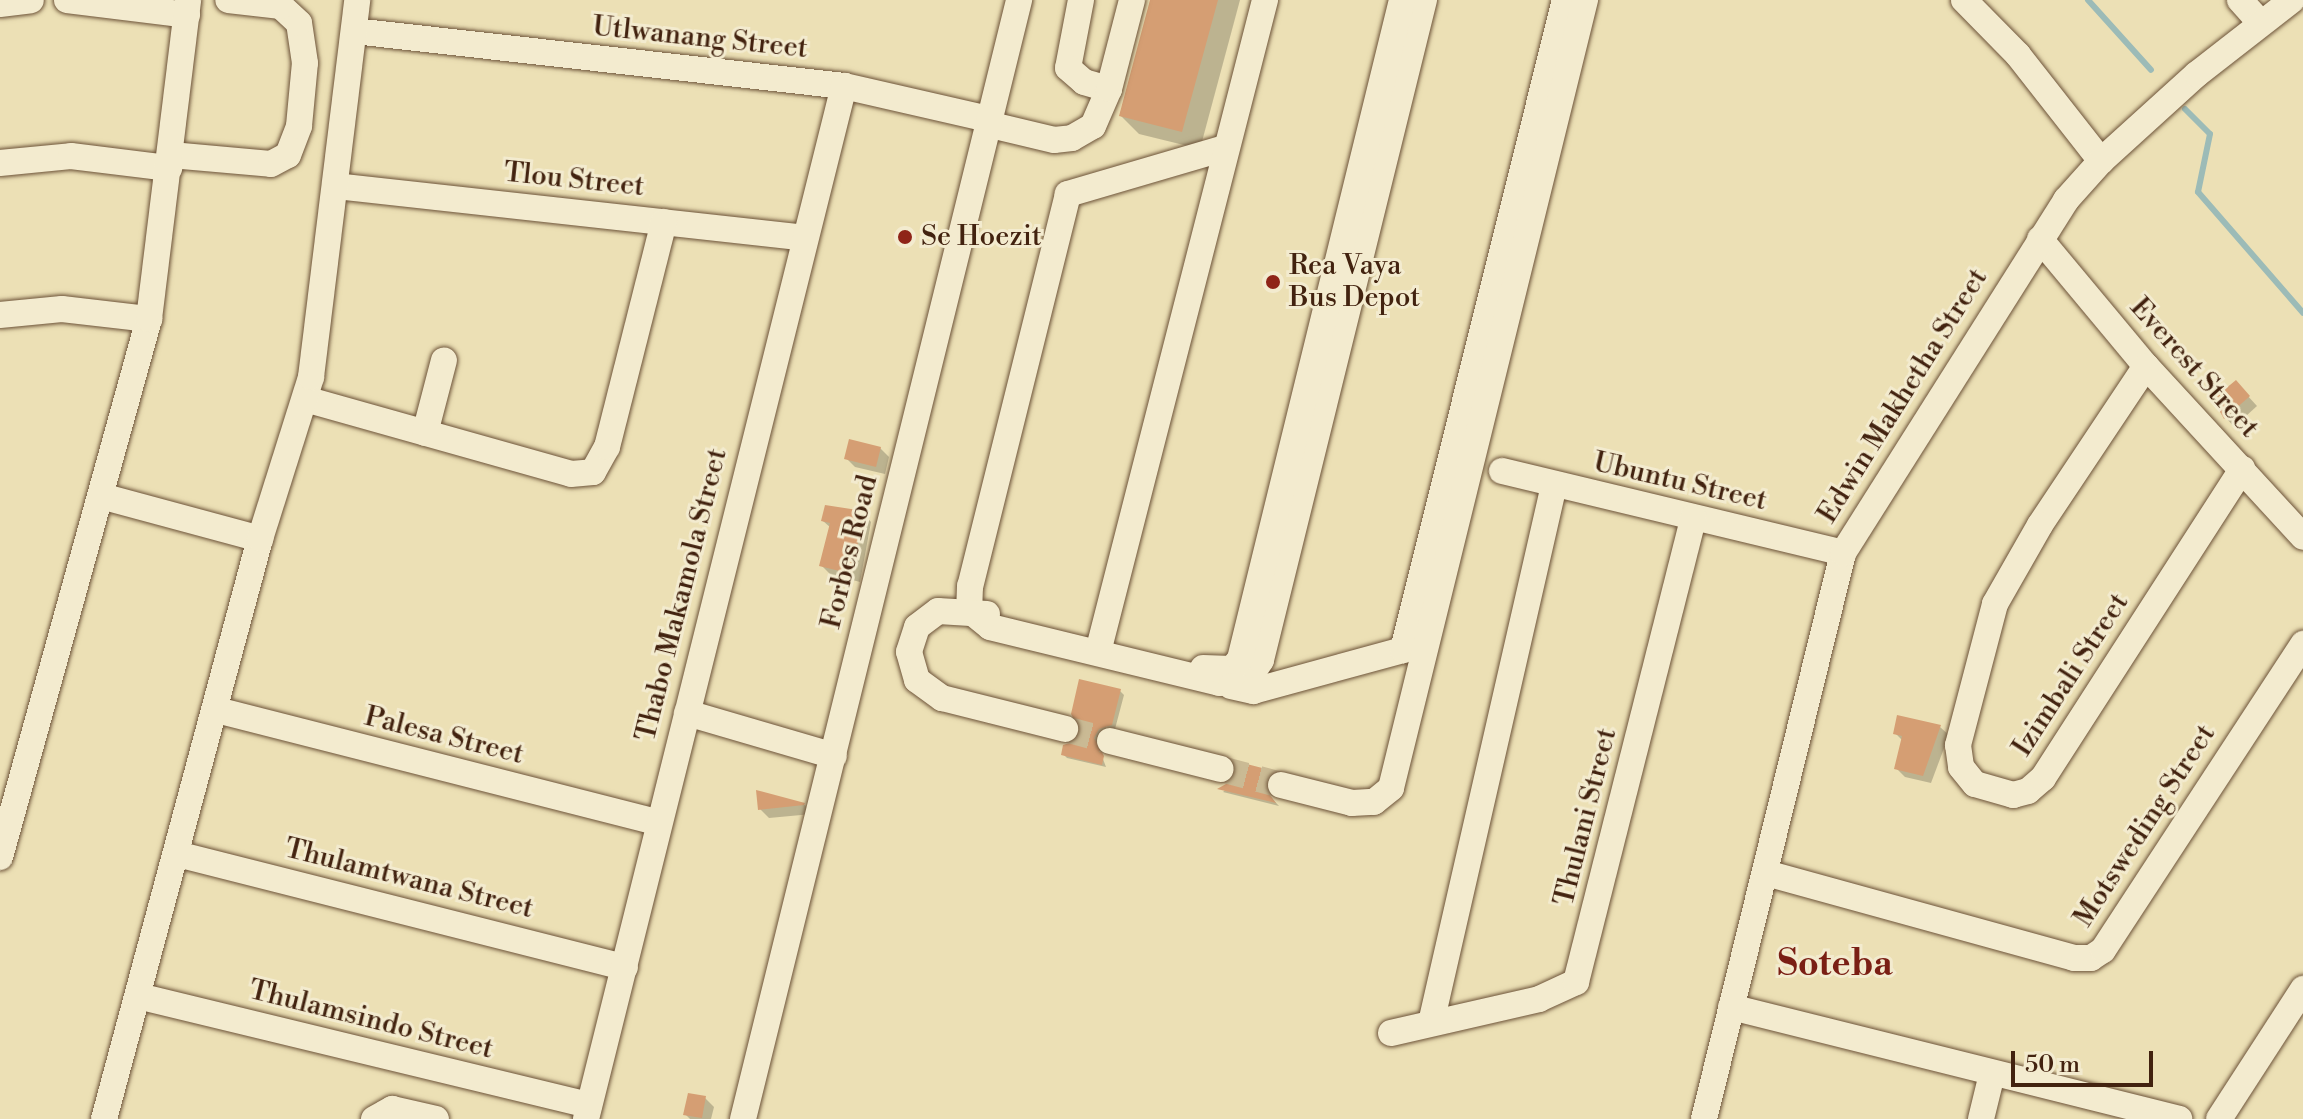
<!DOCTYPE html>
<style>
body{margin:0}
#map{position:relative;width:2303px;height:1119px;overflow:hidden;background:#ece0b5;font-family:"Libre Bodoni",serif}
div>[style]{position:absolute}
.shadow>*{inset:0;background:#0003}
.stream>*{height:6px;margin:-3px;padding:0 3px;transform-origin:3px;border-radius:3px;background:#9cbbb7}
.building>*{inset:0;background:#d59e73}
.minor-tunnel>*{height:26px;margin-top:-13px;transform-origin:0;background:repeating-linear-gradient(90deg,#caba94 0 26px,transparent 0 39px)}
.roads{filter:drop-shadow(0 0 2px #6c5238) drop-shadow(0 0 2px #6c5238)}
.minor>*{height:26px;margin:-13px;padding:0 13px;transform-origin:13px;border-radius:13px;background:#f3ebcf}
.dots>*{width:22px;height:22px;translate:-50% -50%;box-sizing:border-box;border:4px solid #f3ebcf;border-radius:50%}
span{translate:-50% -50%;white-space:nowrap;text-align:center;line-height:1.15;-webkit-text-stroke:6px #f3ebcf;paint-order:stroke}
.street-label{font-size:28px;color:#42220f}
.poi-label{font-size:28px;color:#42220f}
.left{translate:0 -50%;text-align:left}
.district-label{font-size:36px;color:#7a1f14;font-weight:700}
.scale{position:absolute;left:2011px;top:1051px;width:142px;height:36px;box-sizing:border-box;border:4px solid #42220f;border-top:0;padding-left:10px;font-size:24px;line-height:28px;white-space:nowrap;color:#42220f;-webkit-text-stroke:6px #f3ebcf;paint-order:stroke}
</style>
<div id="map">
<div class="shadow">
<i style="clip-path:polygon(1152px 0,1240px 0,1200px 149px,1139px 134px,1121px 116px)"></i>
<i style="clip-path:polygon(2236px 383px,2257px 406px,2234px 427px,2215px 405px)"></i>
<i style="clip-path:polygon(880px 448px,889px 457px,885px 474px,855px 467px,846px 458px)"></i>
<i style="clip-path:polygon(863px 513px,871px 522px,860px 582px,830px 574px,821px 565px,831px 528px,823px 521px)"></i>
<i style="clip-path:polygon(1120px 691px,1124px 695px,1115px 729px,1103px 733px,1097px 743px,1106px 767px,1067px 758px,1063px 754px)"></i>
<i style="clip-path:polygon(1940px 727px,1949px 735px,1931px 783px,1905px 777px,1896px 768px,1903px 741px,1895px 733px)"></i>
<i style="clip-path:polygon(1236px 764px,1273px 773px,1277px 776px,1268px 794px,1279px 806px,1223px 792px,1235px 781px)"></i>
<i style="clip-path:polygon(804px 804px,812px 814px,769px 818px,760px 809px)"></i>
<i style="clip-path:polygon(705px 1098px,714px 1107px,711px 1119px,690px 1119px,685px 1114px)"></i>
</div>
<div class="stream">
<i style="left:2088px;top:0;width:94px;rotate:48deg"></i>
<i style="left:2185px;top:109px;width:35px;rotate:45deg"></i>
<i style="left:2210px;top:134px;width:59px;rotate:101.7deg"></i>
<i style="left:2198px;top:192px;width:160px;rotate:49deg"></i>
</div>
<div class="building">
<i style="clip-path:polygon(1150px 0,1218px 0,1182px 132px,1119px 116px)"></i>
<i style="clip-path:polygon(2236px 380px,2250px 396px,2224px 419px,2213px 399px)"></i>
<i style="clip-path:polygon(849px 439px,881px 447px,876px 467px,844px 459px)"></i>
<i style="clip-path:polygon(825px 505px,864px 511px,852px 574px,819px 566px,830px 523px,821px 521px)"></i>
<i style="clip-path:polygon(1079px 679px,1121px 689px,1112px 725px,1099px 729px,1094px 738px,1104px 756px,1102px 765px,1061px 755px,1063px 745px,1076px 741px,1081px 732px,1071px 714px)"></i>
<i style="clip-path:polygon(1897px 715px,1941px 725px,1923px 776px,1894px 769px,1902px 736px,1893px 734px)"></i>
<i style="clip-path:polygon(1235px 761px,1274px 771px,1265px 789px,1276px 803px,1217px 789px,1233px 780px)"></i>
<i style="clip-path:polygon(756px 790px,805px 803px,804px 805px,758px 810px)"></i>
<i style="clip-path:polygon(688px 1093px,706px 1096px,702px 1118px,683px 1115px)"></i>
</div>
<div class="minor-tunnel">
<i style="left:1065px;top:729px;width:47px;rotate:14.9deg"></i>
<i style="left:1221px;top:769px;width:62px;rotate:14.9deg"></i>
</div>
<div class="roads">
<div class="minor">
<i style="left:67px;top:0;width:121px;rotate:7.1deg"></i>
<i style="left:1081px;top:0;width:69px;rotate:100.8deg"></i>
<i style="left:1068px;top:68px;width:21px;rotate:41deg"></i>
<i style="left:1084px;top:82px;width:26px;rotate:16deg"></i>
<i style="left:1964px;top:0;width:77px;rotate:45.5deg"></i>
<i style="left:2018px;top:55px;width:135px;rotate:51.9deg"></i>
<i style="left:2240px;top:0;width:28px;rotate:48deg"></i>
<i style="left:0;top:4px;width:31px;rotate:-7deg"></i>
<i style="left:354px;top:31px;width:493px;rotate:6.4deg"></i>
<i style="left:844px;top:86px;width:148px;rotate:12.9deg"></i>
<i style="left:987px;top:124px;width:69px;rotate:13.4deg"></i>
<i style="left:1054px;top:140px;width:18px;rotate:-6deg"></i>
<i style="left:1072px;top:138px;width:24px;rotate:-30deg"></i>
<i style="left:1093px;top:126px;width:40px;rotate:-66.6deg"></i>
<i style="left:1109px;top:89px;width:92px;rotate:-75.5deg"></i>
<i style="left:1225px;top:148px;width:164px;rotate:163.7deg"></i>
<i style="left:1068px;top:194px;width:404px;rotate:104deg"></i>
<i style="left:970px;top:586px;width:24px;rotate:92deg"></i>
<i style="left:969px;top:610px;width:27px;rotate:39deg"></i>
<i style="left:990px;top:627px;width:236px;rotate:13.7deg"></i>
<i style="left:1219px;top:683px;width:28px;rotate:-4deg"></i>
<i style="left:1247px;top:681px;width:25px;rotate:-56deg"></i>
<i style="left:1261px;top:660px;width:680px;rotate:-76.13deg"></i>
<i style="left:171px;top:155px;width:100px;rotate:5.1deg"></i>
<i style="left:271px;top:164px;width:19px;rotate:-28deg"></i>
<i style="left:288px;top:155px;width:31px;rotate:-69deg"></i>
<i style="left:299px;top:126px;width:63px;rotate:-84.6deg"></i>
<i style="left:305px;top:63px;width:40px;rotate:-98.5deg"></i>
<i style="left:299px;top:23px;width:25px;rotate:-137deg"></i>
<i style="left:281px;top:6px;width:53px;rotate:-173.5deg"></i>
<i style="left:0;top:163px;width:71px;rotate:-5.6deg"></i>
<i style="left:71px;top:156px;width:99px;rotate:7deg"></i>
<i style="left:336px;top:186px;width:471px;rotate:6.3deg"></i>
<i style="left:2040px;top:239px;width:165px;rotate:50.2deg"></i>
<i style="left:2146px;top:366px;width:232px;rotate:47.4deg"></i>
<i style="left:0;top:315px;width:62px;rotate:-5.5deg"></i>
<i style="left:62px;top:309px;width:88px;rotate:6.6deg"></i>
<i style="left:2146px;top:366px;width:191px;rotate:123.7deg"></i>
<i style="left:2040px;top:525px;width:91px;rotate:119.7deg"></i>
<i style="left:1995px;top:604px;width:146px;rotate:104.7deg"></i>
<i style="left:1958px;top:745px;width:22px;rotate:82deg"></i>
<i style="left:1961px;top:767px;width:22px;rotate:51deg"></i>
<i style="left:1975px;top:784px;width:40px;rotate:16deg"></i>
<i style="left:2013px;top:795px;width:16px;rotate:-15deg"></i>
<i style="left:2028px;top:791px;width:20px;rotate:-41deg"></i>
<i style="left:2043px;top:778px;width:368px;rotate:-57.2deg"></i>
<i style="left:305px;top:399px;width:276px;rotate:15.7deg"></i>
<i style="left:571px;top:474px;width:22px;rotate:-5deg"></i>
<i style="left:593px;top:472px;width:29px;rotate:-61deg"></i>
<i style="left:607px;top:447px;width:232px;rotate:-75.8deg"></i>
<i style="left:425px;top:433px;width:75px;rotate:-75.4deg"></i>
<i style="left:1502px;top:471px;width:351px;rotate:13.5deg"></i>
<i style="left:101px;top:496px;width:165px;rotate:15.1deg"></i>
<i style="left:987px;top:614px;width:49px;rotate:-176.5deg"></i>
<i style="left:938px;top:611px;width:26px;rotate:143deg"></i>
<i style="left:917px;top:627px;width:26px;rotate:108deg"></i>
<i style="left:909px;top:652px;width:29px;rotate:74deg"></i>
<i style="left:917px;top:680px;width:31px;rotate:36deg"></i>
<i style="left:942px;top:698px;width:127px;rotate:14.1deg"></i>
<i style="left:1098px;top:652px;width:673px;rotate:-75.63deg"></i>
<i style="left:1203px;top:668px;width:29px;rotate:2deg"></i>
<i style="left:1232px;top:669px;width:13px;rotate:-51deg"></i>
<i style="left:1240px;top:659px;width:679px;rotate:-76.19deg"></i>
<i style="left:1231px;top:686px;width:23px;rotate:13deg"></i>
<i style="left:1253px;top:691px;width:156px;rotate:-15.3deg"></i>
<i style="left:1403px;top:650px;width:670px;rotate:-76.01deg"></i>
<i style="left:217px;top:710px;width:453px;rotate:14.3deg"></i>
<i style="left:687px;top:713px;width:153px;rotate:16.3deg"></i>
<i style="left:1110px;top:741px;width:114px;rotate:14.2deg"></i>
<i style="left:1281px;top:785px;width:73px;rotate:14.2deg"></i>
<i style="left:1352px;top:803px;width:22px;rotate:-3deg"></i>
<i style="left:1374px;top:802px;width:22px;rotate:-39deg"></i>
<i style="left:1391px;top:788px;width:812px;rotate:-76.17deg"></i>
<i style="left:177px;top:854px;width:462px;rotate:14.2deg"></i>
<i style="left:0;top:857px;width:558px;rotate:-74.52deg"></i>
<i style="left:149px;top:319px;width:321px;rotate:-83deg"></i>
<i style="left:1766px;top:873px;width:320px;rotate:15.4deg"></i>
<i style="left:2074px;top:958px;width:17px"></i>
<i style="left:2091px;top:958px;width:14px;rotate:-34deg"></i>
<i style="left:2103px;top:950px;width:366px;rotate:-56.8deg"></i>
<i style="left:138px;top:996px;width:464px;rotate:13.6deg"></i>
<i style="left:1731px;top:1007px;width:462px;rotate:14deg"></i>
<i style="left:1431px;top:1023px;width:552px;rotate:-77.12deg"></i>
<i style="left:1391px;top:1033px;width:152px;rotate:-12.9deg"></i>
<i style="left:1539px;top:999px;width:41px;rotate:-24.7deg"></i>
<i style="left:1576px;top:982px;width:479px;rotate:-75.8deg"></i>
<i style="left:104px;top:1119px;width:601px;rotate:-74.95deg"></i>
<i style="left:260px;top:539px;width:170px;rotate:-72.5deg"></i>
<i style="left:311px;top:377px;width:380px;rotate:-83deg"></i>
<i style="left:374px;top:1119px;width:21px;rotate:-29deg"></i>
<i style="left:392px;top:1109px;width:45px;rotate:12.8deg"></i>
<i style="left:586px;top:1119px;width:1065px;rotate:-75.98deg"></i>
<i style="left:743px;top:1119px;width:1153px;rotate:-76.14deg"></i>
<i style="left:1704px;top:1119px;width:583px;rotate:-76.2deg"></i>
<i style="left:1843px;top:553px;width:418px;rotate:-57.7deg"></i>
<i style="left:2066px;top:200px;width:52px;rotate:-48.1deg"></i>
<i style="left:2101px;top:161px;width:130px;rotate:-42.2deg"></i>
<i style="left:2197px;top:74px;width:120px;rotate:-37.9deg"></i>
<i style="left:1981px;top:1119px;width:46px;rotate:-76.3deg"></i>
<i style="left:2219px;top:1119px;width:155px;rotate:-57.1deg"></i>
</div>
</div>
<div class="dots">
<i style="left:905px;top:237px;background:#8f2418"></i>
<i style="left:1273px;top:282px;background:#8f2418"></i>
</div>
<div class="street-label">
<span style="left:700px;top:38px;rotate:6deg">Utlwanang Street</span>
<span style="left:574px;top:180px;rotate:6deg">Tlou Street</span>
<span style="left:2194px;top:368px;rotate:48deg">Everest Street</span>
<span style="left:1903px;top:396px;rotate:-58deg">Edwin Makhetha Street</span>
<span style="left:1680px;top:482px;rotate:13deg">Ubuntu Street</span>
<span style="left:850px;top:552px;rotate:-76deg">Forbes Road</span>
<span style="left:682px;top:595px;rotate:-76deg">Thabo Makamola Street</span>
<span style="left:2071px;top:675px;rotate:-57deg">Izimbali Street</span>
<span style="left:444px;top:736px;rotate:14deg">Palesa Street</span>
<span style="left:1586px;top:817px;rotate:-76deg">Thulani Street</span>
<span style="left:2145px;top:826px;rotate:-57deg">Motsweding Street</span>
<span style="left:409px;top:879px;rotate:14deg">Thulamtwana Street</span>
<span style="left:371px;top:1020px;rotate:14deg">Thulamsindo Street</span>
</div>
<div class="poi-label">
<span class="left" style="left:921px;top:237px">Se Hoezit</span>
<span class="left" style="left:1289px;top:282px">Rea Vaya<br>Bus Depot</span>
</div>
<div class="district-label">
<span style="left:1835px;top:965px">Soteba</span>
</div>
<div class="scale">50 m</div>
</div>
